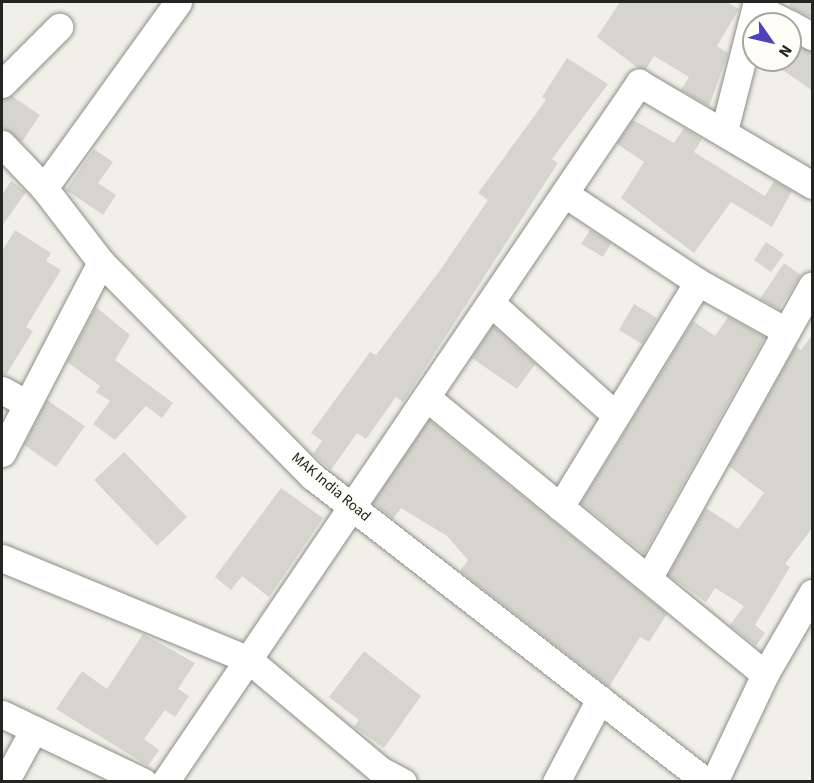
<!DOCTYPE html>
<style>
body{margin:0}
#map{position:relative;width:814px;height:783px;overflow:hidden;background:#f0f0e9;font-family:"Source Sans 3",sans-serif}
div>[style]{position:absolute}
.building>*{inset:0;background:#d5d5ce}
.roads{filter:drop-shadow(0 0 2px #8e8d87) drop-shadow(0 0 2px #8e8d87)}
.minor>*{height:27px;margin:-13.5px;padding:0 13.5px;transform-origin:13.5px;border-radius:13.5px;background:#fff}
span{translate:-50% -50%;white-space:nowrap;text-align:center;line-height:1.15;-webkit-text-stroke:4.5px #fefdf6;paint-order:stroke}
.street-label{font-size:15px;color:#242421}
.frame{position:absolute;inset:0;border:3px solid #242421;pointer-events:none}
.north{position:absolute;left:742px;top:12px;width:60px;height:60px;box-sizing:border-box;background:#fefdf6;border:2px solid #a7a6a1;border-radius:50%;rotate:124deg;font-size:16px;font-weight:700;line-height:24px;text-align:center;color:#242421}
.north::after{content:'';display:block;margin:auto;width:21px;height:27px;background:#4d42b9;clip-path:polygon(50% 0,100% 100%,50% 72%,0 100%)}
</style>
<div id="map">
<div class="building">
<i style="clip-path:polygon(620px 2px,727px 2px,739px 9px,717px 46px,728px 53px,709px 106px,681px 90px,689px 77px,654px 56px,646px 69px,638px 68px,597px 37px)"></i>
<i style="clip-path:polygon(790px 2px,813px 2px,813px 18px,790px 7px)"></i>
<i style="clip-path:polygon(790px 42px,813px 52px,813px 91px,768px 60px,790px 60px)"></i>
<i style="clip-path:polygon(567px 58px,608px 84px,552px 159px,558px 163px,403px 402px,396px 397px,366px 439px,357px 433px,331px 470px,313px 454px,322px 441px,311px 433px,370px 352px,376px 355px,441px 269px,488px 200px,478px 193px,546px 100px,542px 97px)"></i>
<i style="clip-path:polygon(12px 96px,40px 115px,22px 142px,2px 127px,2px 99px)"></i>
<i style="clip-path:polygon(633px 120px,674px 143px,684px 128px,702px 139px,694px 152px,765px 196px,774px 181px,792px 191px,772px 227px,731px 202px,694px 253px,658px 226px,621px 198px,644px 162px,617px 144px)"></i>
<i style="clip-path:polygon(94px 149px,113px 162px,98px 183px,116px 195px,103px 215px,66px 190px)"></i>
<i style="clip-path:polygon(11px 181px,26px 192px,2px 226px,2px 195px)"></i>
<i style="clip-path:polygon(15px 230px,51px 253px,46px 261px,61px 270px,26px 327px,33px 331px,6px 375px,2px 374px,2px 251px)"></i>
<i style="clip-path:polygon(590px 230px,611px 243px,603px 257px,581px 244px)"></i>
<i style="clip-path:polygon(766px 242px,784px 254px,771px 272px,754px 260px)"></i>
<i style="clip-path:polygon(784px 263px,801px 275px,779px 309px,760px 299px)"></i>
<i style="clip-path:polygon(634px 304px,657px 318px,642px 344px,619px 330px)"></i>
<i style="clip-path:polygon(96px 307px,130px 335px,115px 360px,173px 403px,162px 418px,146px 406px,115px 440px,93px 424px,110px 401px,96px 392px,100px 386px,67px 362px)"></i>
<i style="clip-path:polygon(728px 317px,765px 337px,644px 554px,581px 503px,693px 321px,715px 336px)"></i>
<i style="clip-path:polygon(493px 326px,535px 364px,517px 389px,472px 358px)"></i>
<i style="clip-path:polygon(813px 334px,813px 527px,785px 564px,790px 567px,755px 625px,765px 633px,756px 646px,730px 625px,744px 606px,715px 588px,706px 602px,668px 575px,706px 508px,738px 529px,764px 493px,729px 466px,796px 346px,801px 350px)"></i>
<i style="clip-path:polygon(47px 400px,85px 426px,56px 467px,24px 445px)"></i>
<i style="clip-path:polygon(429px 420px,667px 614px,649px 642px,640px 637px,609px 687px,460px 571px,468px 560px,447px 536px,401px 508px,393px 519px,373px 503px)"></i>
<i style="clip-path:polygon(124px 452px,187px 517px,157px 546px,94px 480px)"></i>
<i style="clip-path:polygon(281px 488px,323px 518px,269px 597px,242px 576px,231px 590px,215px 577px)"></i>
<i style="clip-path:polygon(143px 634px,195px 663px,178px 689px,189px 696px,175px 717px,165px 710px,144px 739px,159px 750px,148px 766px,56px 709px,82px 671px,107px 689px)"></i>
<i style="clip-path:polygon(364px 651px,421px 696px,384px 748px,354px 727px,359px 720px,329px 697px)"></i>
</div>
<div class="roads">
<div class="minor">
<i style="left:756px;top:7px;width:37px;rotate:27deg"></i>
<i style="left:790px;top:24px;width:25px;rotate:29deg"></i>
<i style="left:2px;top:84px;width:81px;rotate:-45deg"></i>
<i style="left:724px;top:131px;width:133px;rotate:-75.7deg"></i>
<i style="left:2px;top:144px;width:61px;rotate:46.3deg"></i>
<i style="left:44px;top:188px;width:93px;rotate:52.4deg"></i>
<i style="left:101px;top:262px;width:301px;rotate:45.4deg"></i>
<i style="left:312px;top:476px;width:499px;rotate:37.8deg"></i>
<i style="left:44px;top:188px;width:229px;rotate:-54.2deg"></i>
<i style="left:565px;top:194px;width:159px;rotate:33.5deg"></i>
<i style="left:698px;top:282px;width:101px;rotate:29.1deg"></i>
<i style="left:491px;top:303px;width:164px;rotate:42deg"></i>
<i style="left:2px;top:390px;width:26px;rotate:29deg"></i>
<i style="left:426px;top:397px;width:438px;rotate:39.3deg"></i>
<i style="left:2px;top:453px;width:215px;rotate:-62.6deg"></i>
<i style="left:560px;top:507px;width:264px;rotate:-58.5deg"></i>
<i style="left:2px;top:558px;width:267px;rotate:22.4deg"></i>
<i style="left:249px;top:660px;width:171px;rotate:40deg"></i>
<i style="left:380px;top:770px;width:26px;rotate:28deg"></i>
<i style="left:649px;top:577px;width:334px;rotate:-60.8deg"></i>
<i style="left:2px;top:714px;width:157px;rotate:25.6deg"></i>
<i style="left:5px;top:782px;width:60px;rotate:-61.3deg"></i>
<i style="left:165px;top:782px;width:845px;rotate:-55.86deg"></i>
<i style="left:639px;top:83px;width:201px;rotate:30.5deg"></i>
<i style="left:556px;top:782px;width:94px;rotate:-62.1deg"></i>
<i style="left:714px;top:782px;width:119px;rotate:-64.7deg"></i>
<i style="left:765px;top:674px;width:94px;rotate:-59.9deg"></i>
</div>
</div>
<div class="street-label">
<span style="left:331px;top:487px;rotate:40deg">MAK India Road</span>
</div>
<div class="frame"></div>
<div class="north">N</div>
</div>
